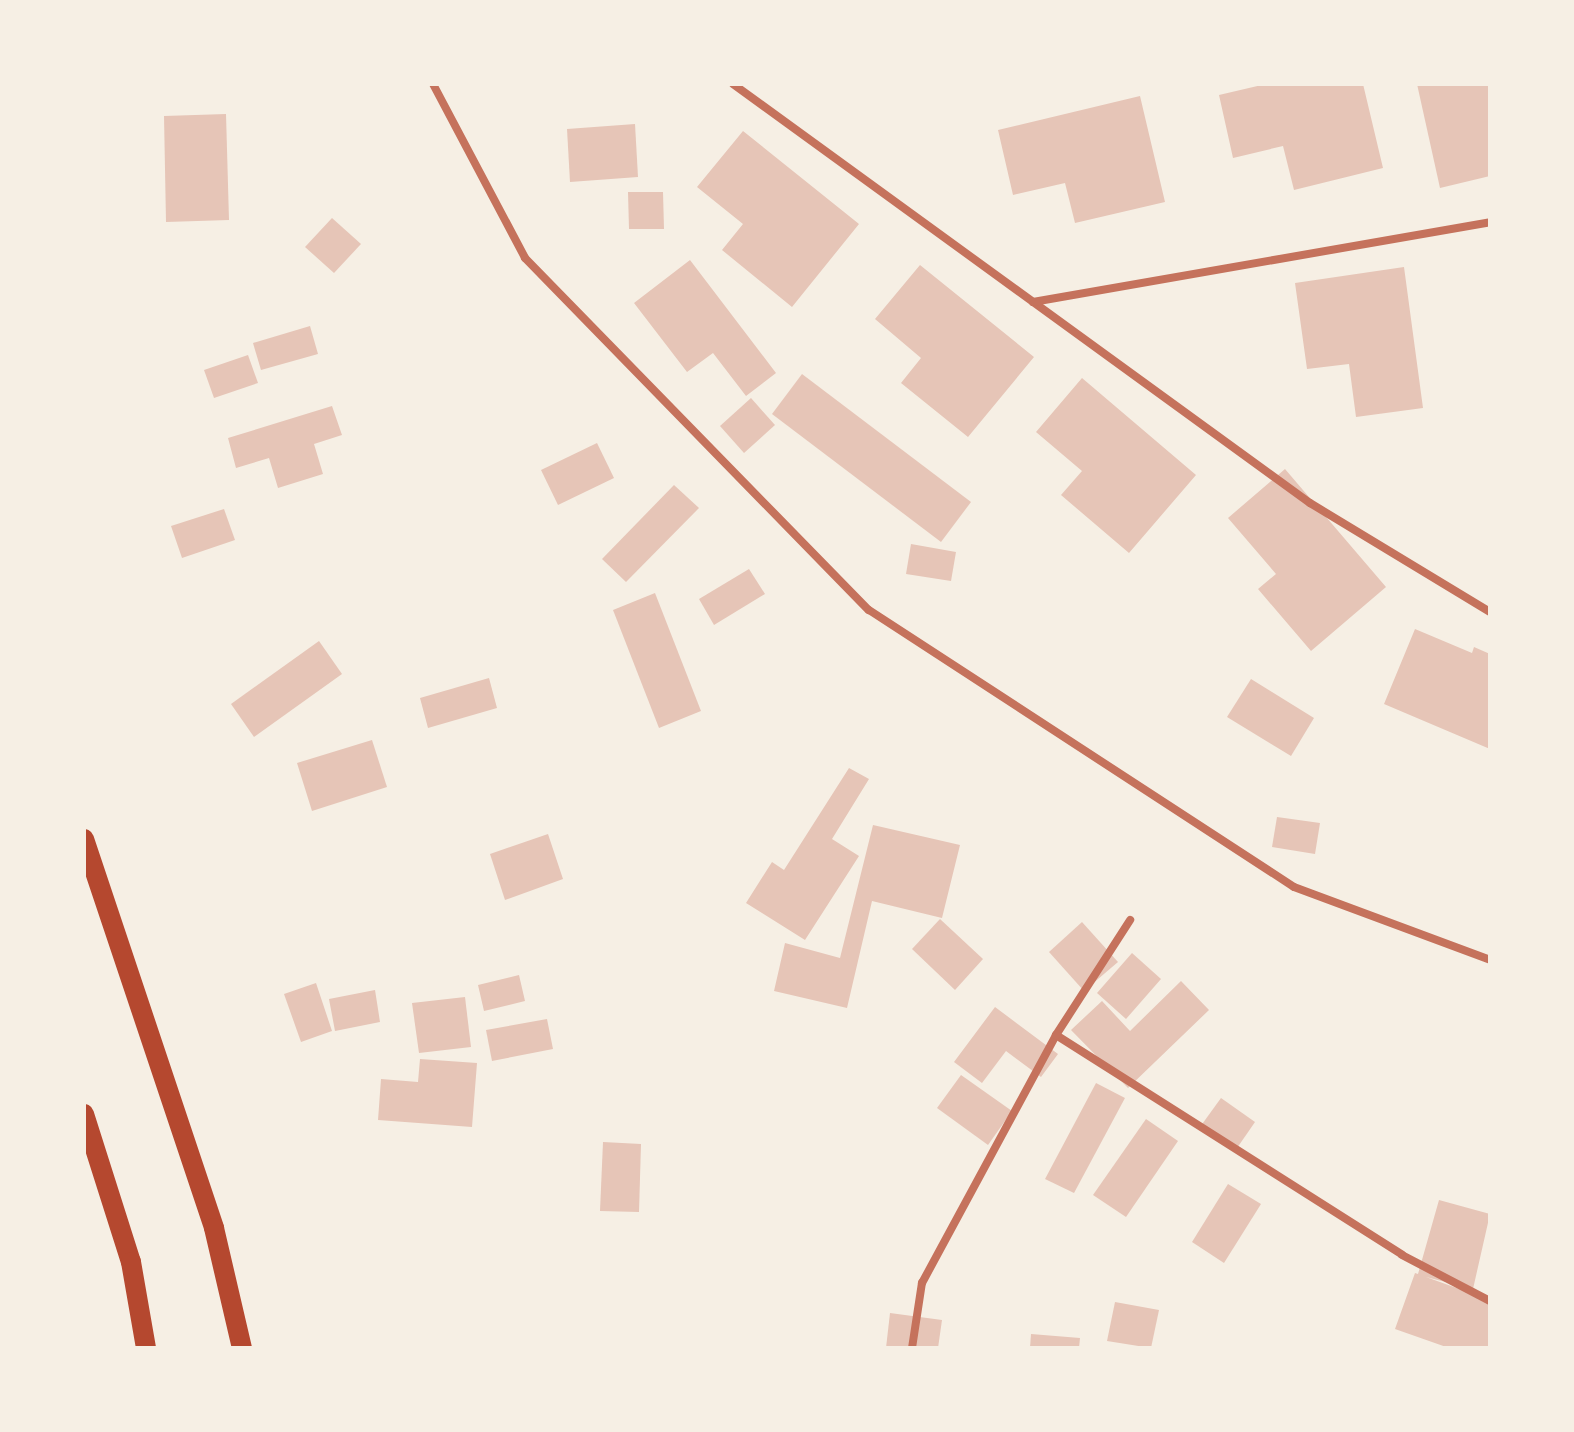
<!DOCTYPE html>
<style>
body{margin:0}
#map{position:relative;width:1574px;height:1432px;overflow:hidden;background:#f6efe4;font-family:"PT Serif",serif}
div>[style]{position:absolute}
.building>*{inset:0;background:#e6c5b7}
.minor>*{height:8px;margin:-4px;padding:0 4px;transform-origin:4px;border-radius:4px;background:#c5725c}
.primary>*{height:20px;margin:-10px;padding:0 10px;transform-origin:10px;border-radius:10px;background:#b5482f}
span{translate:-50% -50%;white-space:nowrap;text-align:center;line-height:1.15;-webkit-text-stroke:7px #f6efe4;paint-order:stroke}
.frame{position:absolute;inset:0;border:86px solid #f6efe4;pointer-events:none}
</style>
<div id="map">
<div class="building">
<i style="clip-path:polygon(1266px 84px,1363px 84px,1383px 168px,1294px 190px,1283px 146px,1233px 158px,1219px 95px)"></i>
<i style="clip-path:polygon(1417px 84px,1488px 84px,1490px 176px,1440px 188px)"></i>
<i style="clip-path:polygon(1140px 96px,1165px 202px,1075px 223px,1065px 183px,1013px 195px,998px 130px)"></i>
<i style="clip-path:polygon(226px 114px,229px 220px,166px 222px,164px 116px)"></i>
<i style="clip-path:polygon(635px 124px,638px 177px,570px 182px,567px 129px)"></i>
<i style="clip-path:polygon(743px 131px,859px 224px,792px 307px,722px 250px,743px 224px,697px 187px)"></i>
<i style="clip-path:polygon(628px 192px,663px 192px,664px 229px,629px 229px)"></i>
<i style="clip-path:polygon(332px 218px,361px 244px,334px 273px,305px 247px)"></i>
<i style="clip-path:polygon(690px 260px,776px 373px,746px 396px,713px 353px,687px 372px,634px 303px)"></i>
<i style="clip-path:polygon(920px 265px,1034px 357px,968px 437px,901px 383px,921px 358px,875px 319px)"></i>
<i style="clip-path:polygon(1404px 267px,1423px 408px,1356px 417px,1349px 364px,1307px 369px,1295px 283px)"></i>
<i style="clip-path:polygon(310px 326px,318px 354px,261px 370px,253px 343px)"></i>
<i style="clip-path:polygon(248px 355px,258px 383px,214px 398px,204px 370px)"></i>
<i style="clip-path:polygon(802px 374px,971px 502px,941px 542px,772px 414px)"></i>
<i style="clip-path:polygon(1082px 378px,1196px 475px,1129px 553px,1061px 495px,1082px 471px,1036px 432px)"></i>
<i style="clip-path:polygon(751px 398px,775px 425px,744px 453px,720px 426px)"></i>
<i style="clip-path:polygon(332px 406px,342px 435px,314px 444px,323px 474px,278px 488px,269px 458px,236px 468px,228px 438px)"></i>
<i style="clip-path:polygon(597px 443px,614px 478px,558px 505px,541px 470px)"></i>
<i style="clip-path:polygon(1285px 469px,1386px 587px,1311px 651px,1258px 589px,1276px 574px,1228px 518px)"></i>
<i style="clip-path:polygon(674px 485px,699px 508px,626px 582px,602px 559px)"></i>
<i style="clip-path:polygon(224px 509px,235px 540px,182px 558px,171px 526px)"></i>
<i style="clip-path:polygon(911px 544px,956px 552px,951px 581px,906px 574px)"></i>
<i style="clip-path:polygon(749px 569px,765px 594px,714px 625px,699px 599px)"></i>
<i style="clip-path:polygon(655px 593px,701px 711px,659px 728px,613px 610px)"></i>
<i style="clip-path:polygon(1415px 629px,1472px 653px,1474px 647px,1490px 654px,1490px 749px,1384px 704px)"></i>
<i style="clip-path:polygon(319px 641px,342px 674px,254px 737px,231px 704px)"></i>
<i style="clip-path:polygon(489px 678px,497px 708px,428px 728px,420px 698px)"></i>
<i style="clip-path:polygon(1251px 679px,1314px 718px,1291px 756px,1227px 717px)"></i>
<i style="clip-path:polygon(372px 740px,387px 787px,312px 811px,297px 763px)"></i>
<i style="clip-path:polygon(849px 768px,869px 779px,832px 839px,859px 856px,805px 940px,746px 903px,772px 862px,784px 870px)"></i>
<i style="clip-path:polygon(1277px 817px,1320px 823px,1315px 854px,1272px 847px)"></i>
<i style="clip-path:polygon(873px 825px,960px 845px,942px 918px,872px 901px,847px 1008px,774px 991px,785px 943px,840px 958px)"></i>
<i style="clip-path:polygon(548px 834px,563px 879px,505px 900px,490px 854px)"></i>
<i style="clip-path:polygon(940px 919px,983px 959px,955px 990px,912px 949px)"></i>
<i style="clip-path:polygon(1082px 922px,1118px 962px,1084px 991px,1049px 952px)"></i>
<i style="clip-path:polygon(1132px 953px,1161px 979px,1126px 1019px,1097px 993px)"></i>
<i style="clip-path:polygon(519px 975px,525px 1001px,484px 1011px,478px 985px)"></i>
<i style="clip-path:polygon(1181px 981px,1209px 1010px,1128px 1088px,1071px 1030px,1102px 1001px,1130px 1031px)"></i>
<i style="clip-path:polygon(316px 983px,332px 1031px,301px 1042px,284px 994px)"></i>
<i style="clip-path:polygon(375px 990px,380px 1022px,335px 1031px,329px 999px)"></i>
<i style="clip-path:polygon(465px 997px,471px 1047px,419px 1053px,412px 1003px)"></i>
<i style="clip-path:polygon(995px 1007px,1058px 1054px,1041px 1077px,1006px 1051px,982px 1083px,954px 1062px)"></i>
<i style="clip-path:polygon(547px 1019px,553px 1049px,492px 1061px,486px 1030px)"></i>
<i style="clip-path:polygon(420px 1059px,477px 1063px,472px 1127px,378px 1120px,381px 1079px,418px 1082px)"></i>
<i style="clip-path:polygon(961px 1075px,1012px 1111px,988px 1145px,937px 1108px)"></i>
<i style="clip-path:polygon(1096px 1083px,1125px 1098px,1074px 1193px,1045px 1179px)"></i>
<i style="clip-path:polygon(1221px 1098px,1255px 1122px,1235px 1151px,1200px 1127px)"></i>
<i style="clip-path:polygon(1146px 1119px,1178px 1141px,1126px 1217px,1093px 1195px)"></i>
<i style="clip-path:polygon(603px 1142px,641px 1144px,639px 1212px,600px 1211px)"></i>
<i style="clip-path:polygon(1228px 1184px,1261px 1204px,1224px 1263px,1192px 1242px)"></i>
<i style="clip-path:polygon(1439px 1200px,1490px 1214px,1473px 1289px,1426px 1277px,1490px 1300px,1488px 1348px,1449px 1348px,1395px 1329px,1415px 1273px,1418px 1274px)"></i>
<i style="clip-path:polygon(1115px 1302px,1159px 1310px,1151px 1348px,1107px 1341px)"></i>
<i style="clip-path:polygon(890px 1313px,942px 1320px,938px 1348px,886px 1348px)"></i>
<i style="clip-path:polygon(1031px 1334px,1080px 1338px,1079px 1348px,1030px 1348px)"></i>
</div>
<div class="minor">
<i style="left:433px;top:84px;width:197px;rotate:62.1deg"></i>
<i style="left:525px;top:258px;width:492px;rotate:45.7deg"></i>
<i style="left:869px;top:610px;width:507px;rotate:33.09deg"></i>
<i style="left:1294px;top:887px;width:209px;rotate:20.4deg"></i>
<i style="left:733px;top:84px;width:713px;rotate:35.99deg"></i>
<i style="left:1310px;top:503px;width:210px;rotate:31.2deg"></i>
<i style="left:1033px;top:302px;width:464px;rotate:-9.9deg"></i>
<i style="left:1056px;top:1035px;width:410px;rotate:32.4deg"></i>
<i style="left:1402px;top:1255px;width:99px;rotate:27.6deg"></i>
<i style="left:912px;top:1348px;width:66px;rotate:-81.3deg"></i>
<i style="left:922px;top:1283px;width:282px;rotate:-61.6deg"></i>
<i style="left:1056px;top:1035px;width:137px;rotate:-57.2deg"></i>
</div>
<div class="primary">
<i style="left:84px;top:839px;width:410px;rotate:71.5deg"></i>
<i style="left:214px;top:1228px;width:123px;rotate:76.9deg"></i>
<i style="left:84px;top:1114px;width:155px;rotate:72.4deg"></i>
<i style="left:131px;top:1262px;width:87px;rotate:80.1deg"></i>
</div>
<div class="frame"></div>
</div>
